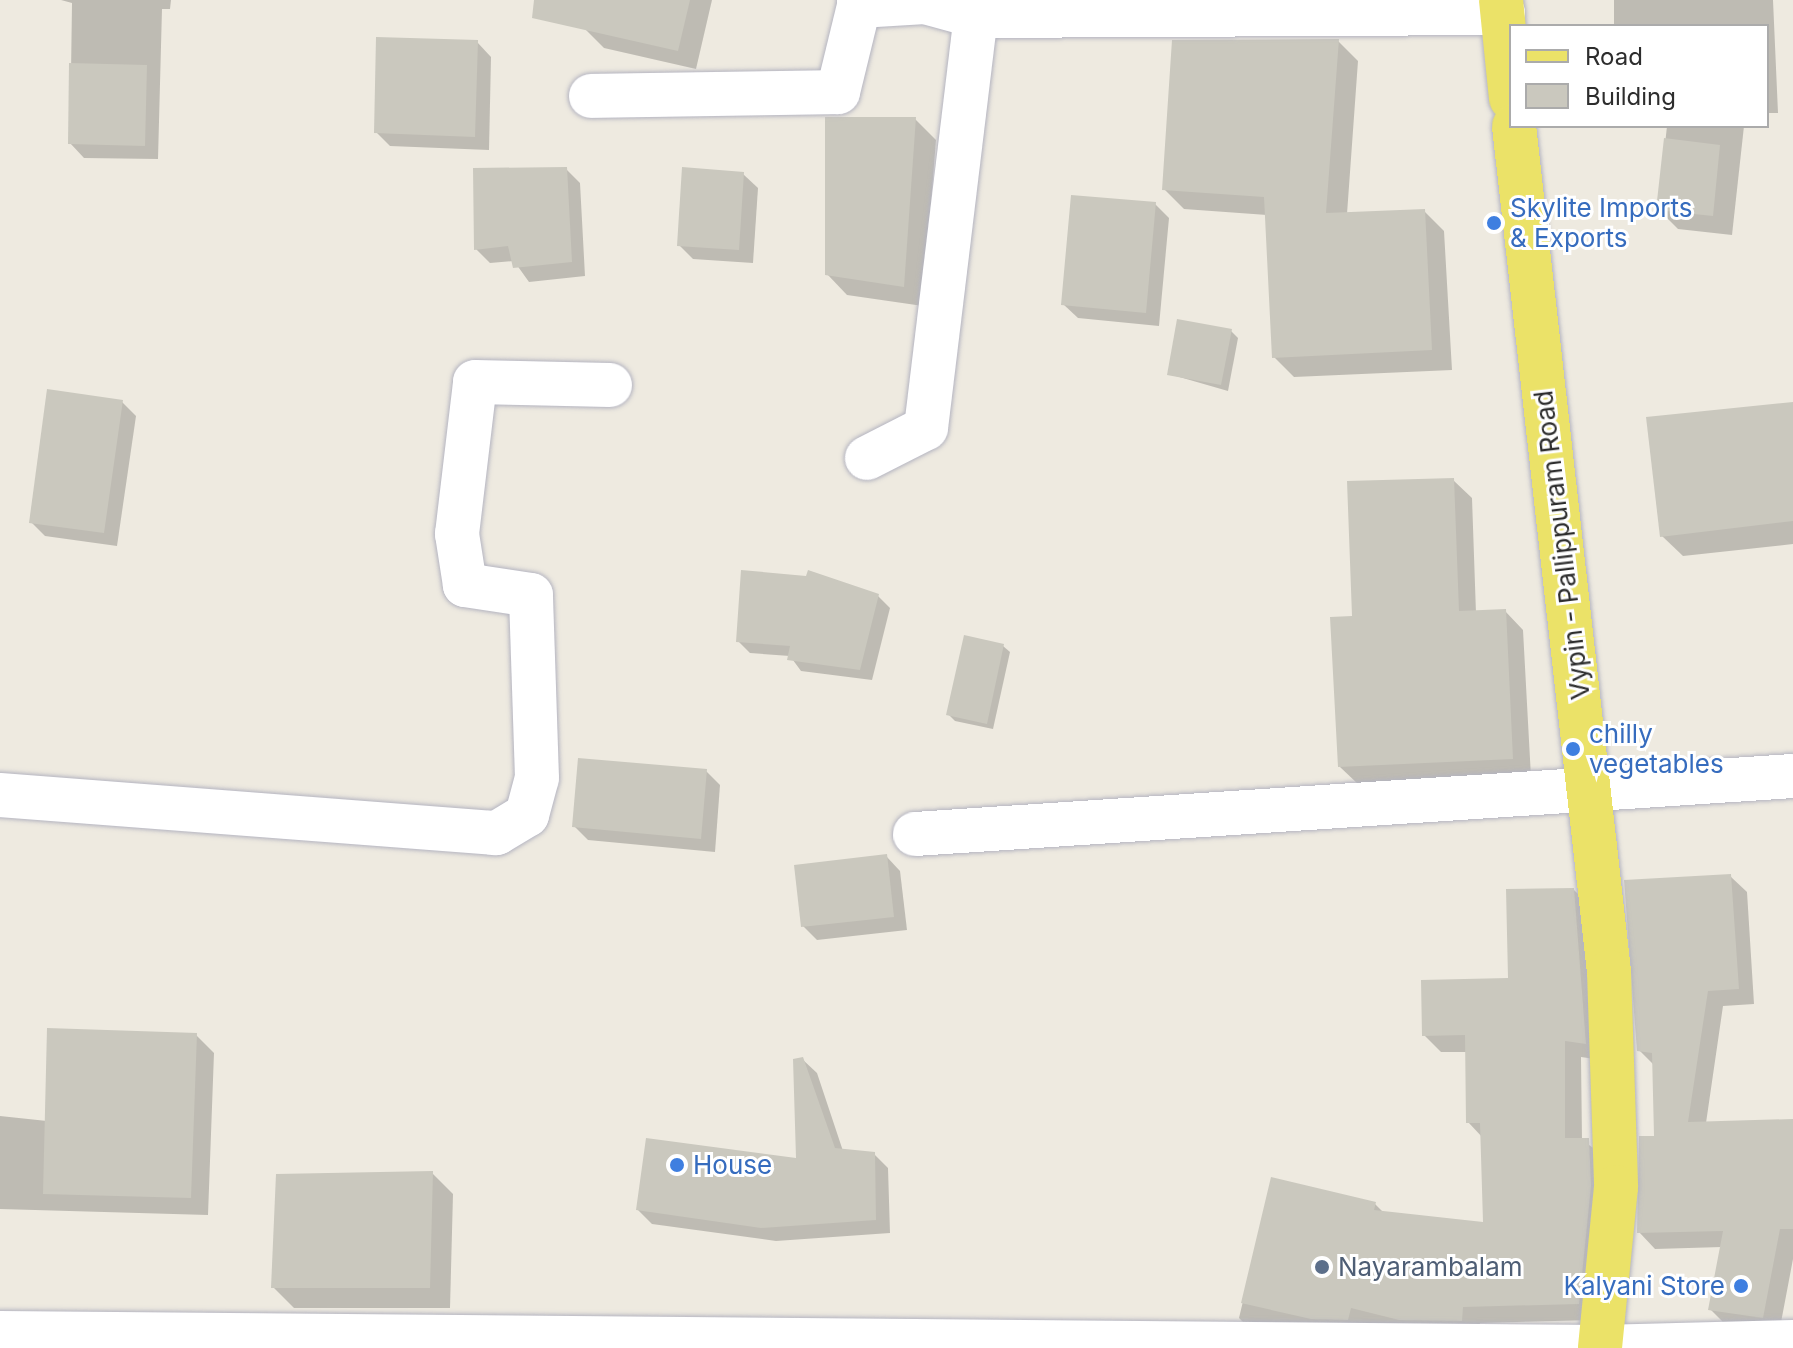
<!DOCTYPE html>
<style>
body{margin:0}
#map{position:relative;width:1793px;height:1348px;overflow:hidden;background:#eeeae0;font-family:Inter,sans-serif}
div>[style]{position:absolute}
.shadow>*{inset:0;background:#0003}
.building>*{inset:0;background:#cac8be}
.roads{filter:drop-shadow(0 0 2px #b4b4c0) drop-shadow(0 0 2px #b4b4c0)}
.street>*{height:44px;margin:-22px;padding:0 22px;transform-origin:22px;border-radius:22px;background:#fff}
.secondary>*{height:44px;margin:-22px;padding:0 22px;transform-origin:22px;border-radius:22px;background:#fff}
.primary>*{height:44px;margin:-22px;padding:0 22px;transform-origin:22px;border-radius:22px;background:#ebe268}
.dots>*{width:22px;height:22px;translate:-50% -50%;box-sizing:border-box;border:4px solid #fff;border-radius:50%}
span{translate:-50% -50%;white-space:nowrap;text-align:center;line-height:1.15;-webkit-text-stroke:6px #fff;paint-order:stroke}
.shop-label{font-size:26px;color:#366cbe}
.left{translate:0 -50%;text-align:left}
.right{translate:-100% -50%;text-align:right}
.street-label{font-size:26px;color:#2d2d2d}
.service-label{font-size:26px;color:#4e5e75}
.legend{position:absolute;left:1509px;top:24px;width:260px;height:104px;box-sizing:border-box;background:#fff;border:2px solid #ababab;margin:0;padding:10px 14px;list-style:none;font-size:24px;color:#2d2d2d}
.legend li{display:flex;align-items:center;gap:16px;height:40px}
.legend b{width:40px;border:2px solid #ababab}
</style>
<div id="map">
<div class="shadow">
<i style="clip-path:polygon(61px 0,171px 0,170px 9px,162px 9px,158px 159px,84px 158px,70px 143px,72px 3px)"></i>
<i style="clip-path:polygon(592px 0,712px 0,696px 69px,604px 48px,585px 29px)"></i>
<i style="clip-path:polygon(1614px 0,1773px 0,1778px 113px,1767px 113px,1767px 26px,1614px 26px)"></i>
<i style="clip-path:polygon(1338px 41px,1358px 61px,1347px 214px,1424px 211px,1444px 231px,1452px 370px,1294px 377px,1274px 357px,1267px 215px,1184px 209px,1164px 189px)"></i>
<i style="clip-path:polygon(477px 42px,491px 57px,489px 150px,390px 146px,376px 132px)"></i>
<i style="clip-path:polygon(915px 119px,936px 140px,923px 306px,847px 295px,827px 274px)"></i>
<i style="clip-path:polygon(1667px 126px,1744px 126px,1732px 235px,1678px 229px,1658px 209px)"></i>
<i style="clip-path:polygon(566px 169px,580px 183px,585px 276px,529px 282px,514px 261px,490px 263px,476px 249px)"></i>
<i style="clip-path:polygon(743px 174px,758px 188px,753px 263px,693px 259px,679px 245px)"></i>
<i style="clip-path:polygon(1155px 204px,1169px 218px,1159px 326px,1078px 318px,1063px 304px)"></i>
<i style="clip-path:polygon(1231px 331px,1238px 338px,1228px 391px,1169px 374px)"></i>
<i style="clip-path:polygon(122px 402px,136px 416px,117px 546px,45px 536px,31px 522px)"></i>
<i style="clip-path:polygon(1793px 404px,1793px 544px,1683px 556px,1662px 536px)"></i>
<i style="clip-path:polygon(1453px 480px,1472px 498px,1476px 613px,1505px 611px,1523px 630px,1531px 777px,1359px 785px,1340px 767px,1354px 618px)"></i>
<i style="clip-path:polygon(878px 596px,890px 608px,872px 680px,801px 671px,790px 656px,750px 653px,738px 641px)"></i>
<i style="clip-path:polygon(1003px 646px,1010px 652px,993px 729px,955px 721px,948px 714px)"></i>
<i style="clip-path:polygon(706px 771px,720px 785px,715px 852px,588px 840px,574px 826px)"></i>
<i style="clip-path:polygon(886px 856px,900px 871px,907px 930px,817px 940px,803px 926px)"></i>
<i style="clip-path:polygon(1730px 876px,1747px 892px,1754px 1004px,1723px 1006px,1706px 1123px,1793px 1121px,1793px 1259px,1779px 1333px,1727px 1326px,1710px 1309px,1722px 1247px,1655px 1249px,1639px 1232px,1656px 1138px,1654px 1065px,1639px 1050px)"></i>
<i style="clip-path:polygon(1574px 890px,1591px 907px,1602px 1060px,1581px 1057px,1582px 1140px,1606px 1157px,1596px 1320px,1480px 1323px,1478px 1337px,1256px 1335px,1239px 1318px,1272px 1180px,1375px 1204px,1384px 1213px,1485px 1224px,1483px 1138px,1468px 1122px,1467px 1052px,1441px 1052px,1424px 1035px,1510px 980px)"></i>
<i style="clip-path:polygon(196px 1035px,214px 1053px,208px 1215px,0 1209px,0 1116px,47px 1121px)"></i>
<i style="clip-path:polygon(802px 1059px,817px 1073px,843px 1151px,874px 1154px,888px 1168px,890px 1233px,776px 1241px,652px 1224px,638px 1210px,798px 1160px)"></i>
<i style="clip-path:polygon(432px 1173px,453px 1194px,450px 1308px,294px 1308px,273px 1287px)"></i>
</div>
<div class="building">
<i style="clip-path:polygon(534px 0,690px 0,678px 51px,532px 18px)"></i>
<i style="clip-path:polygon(376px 37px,478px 40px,475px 137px,374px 133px)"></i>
<i style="clip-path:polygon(1339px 39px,1326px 213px,1425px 209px,1432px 350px,1272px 358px,1264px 197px,1162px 190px,1172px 40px)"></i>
<i style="clip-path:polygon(69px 63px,147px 65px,145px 146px,68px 144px)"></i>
<i style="clip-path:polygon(825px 117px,916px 117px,904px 287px,825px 275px)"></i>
<i style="clip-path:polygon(1664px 138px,1720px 145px,1713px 216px,1656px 210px)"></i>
<i style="clip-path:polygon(567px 167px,572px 262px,513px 268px,508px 246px,474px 250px,473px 168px)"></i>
<i style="clip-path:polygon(682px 167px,744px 172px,739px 250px,677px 246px)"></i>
<i style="clip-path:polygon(1071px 195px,1156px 202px,1146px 313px,1061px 305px)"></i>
<i style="clip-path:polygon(1177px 319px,1232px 329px,1221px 385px,1167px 375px)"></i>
<i style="clip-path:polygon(47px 389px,123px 400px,104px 533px,29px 523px)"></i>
<i style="clip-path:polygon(1793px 402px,1793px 521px,1660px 537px,1646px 417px)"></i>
<i style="clip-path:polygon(1454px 478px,1459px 611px,1506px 609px,1513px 759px,1338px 767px,1330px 617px,1352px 616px,1347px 481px)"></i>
<i style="clip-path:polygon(741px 570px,806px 576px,808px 570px,879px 594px,860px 670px,787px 660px,790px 646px,736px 642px)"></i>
<i style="clip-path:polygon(964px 635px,1004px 644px,987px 724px,946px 715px)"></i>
<i style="clip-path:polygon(578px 758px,707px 769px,701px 839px,572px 827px)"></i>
<i style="clip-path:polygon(887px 854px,894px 917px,801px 927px,794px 865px)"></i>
<i style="clip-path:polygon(1731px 874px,1739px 989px,1708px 991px,1688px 1122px,1793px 1119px,1793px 1229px,1780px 1229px,1763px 1318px,1708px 1310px,1723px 1231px,1637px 1233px,1639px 1136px,1654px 1136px,1652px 1053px,1637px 1051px,1624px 880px)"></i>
<i style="clip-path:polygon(1574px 888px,1586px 1044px,1565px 1041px,1565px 1138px,1589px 1138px,1591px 1186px,1579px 1304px,1463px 1307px,1462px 1321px,1399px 1320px,1351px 1308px,1348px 1320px,1311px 1319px,1241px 1303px,1271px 1177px,1376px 1202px,1374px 1210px,1483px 1222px,1480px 1123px,1466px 1123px,1465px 1035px,1422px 1036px,1421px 980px,1508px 978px,1506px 889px)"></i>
<i style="clip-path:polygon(47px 1028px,197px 1033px,191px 1198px,43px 1194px)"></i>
<i style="clip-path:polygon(803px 1057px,835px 1148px,875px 1152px,876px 1220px,761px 1228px,636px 1210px,646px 1138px,796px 1158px,793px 1059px)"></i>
<i style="clip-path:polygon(433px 1171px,430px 1288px,271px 1288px,276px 1174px)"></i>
</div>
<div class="roads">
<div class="street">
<i style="left:859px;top:0;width:6px;rotate:90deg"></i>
<i style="left:859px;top:6px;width:66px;rotate:-3.5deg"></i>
<i style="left:925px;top:2px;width:53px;rotate:15.4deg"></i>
<i style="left:591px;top:96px;width:247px;rotate:-0.9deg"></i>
<i style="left:838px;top:92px;width:89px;rotate:-76.3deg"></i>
<i style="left:867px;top:458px;width:66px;rotate:-27deg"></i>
<i style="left:926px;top:428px;width:415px;rotate:-83.1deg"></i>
<i style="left:976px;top:16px;width:527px;rotate:-0.33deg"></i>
<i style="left:0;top:795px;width:498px;rotate:4.4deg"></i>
<i style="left:497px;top:833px;width:35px;rotate:-31deg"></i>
<i style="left:527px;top:815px;width:38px;rotate:-75deg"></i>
<i style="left:537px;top:778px;width:183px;rotate:-91.9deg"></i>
<i style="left:531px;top:595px;width:67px;rotate:-171.4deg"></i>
<i style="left:465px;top:585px;width:52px;rotate:-98.9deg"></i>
<i style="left:457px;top:534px;width:153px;rotate:-83.2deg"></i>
<i style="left:475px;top:382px;width:135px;rotate:1.3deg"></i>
<i style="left:915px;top:834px;width:880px;rotate:-3.78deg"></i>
</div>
<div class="secondary">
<i style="left:0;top:1333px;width:1600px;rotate:0.5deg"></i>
<i style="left:1600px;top:1347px;width:193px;rotate:-1.5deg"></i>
</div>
<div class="primary">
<i style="left:1501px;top:0;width:99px;rotate:84.2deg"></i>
<i style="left:1514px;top:126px;width:851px;rotate:83.59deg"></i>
<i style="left:1609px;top:972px;width:215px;rotate:88.1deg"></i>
<i style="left:1616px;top:1187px;width:162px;rotate:95.7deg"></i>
</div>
</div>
<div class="dots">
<i style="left:1494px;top:223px;background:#3f7fe0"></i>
<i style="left:1573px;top:749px;background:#3f7fe0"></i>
<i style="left:677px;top:1165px;background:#3f7fe0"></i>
<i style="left:1322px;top:1267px;background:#5c6f8a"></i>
<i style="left:1741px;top:1286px;background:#3f7fe0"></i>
</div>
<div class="shop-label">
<span class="left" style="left:1510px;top:223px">Skylite Imports<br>&amp; Exports</span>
<span class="left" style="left:1589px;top:749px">chilly<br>vegetables</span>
<span class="left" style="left:693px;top:1165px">House</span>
<span class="right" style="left:1725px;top:1286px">Kalyani Store</span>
</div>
<div class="street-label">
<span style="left:1562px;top:545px;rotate:-97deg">Vypin - Pallippuram Road</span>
</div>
<div class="service-label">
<span class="left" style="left:1338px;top:1267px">Nayarambalam</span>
</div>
<ul class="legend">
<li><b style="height:10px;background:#ebe268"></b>Road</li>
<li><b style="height:22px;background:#cac8be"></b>Building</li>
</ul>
</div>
